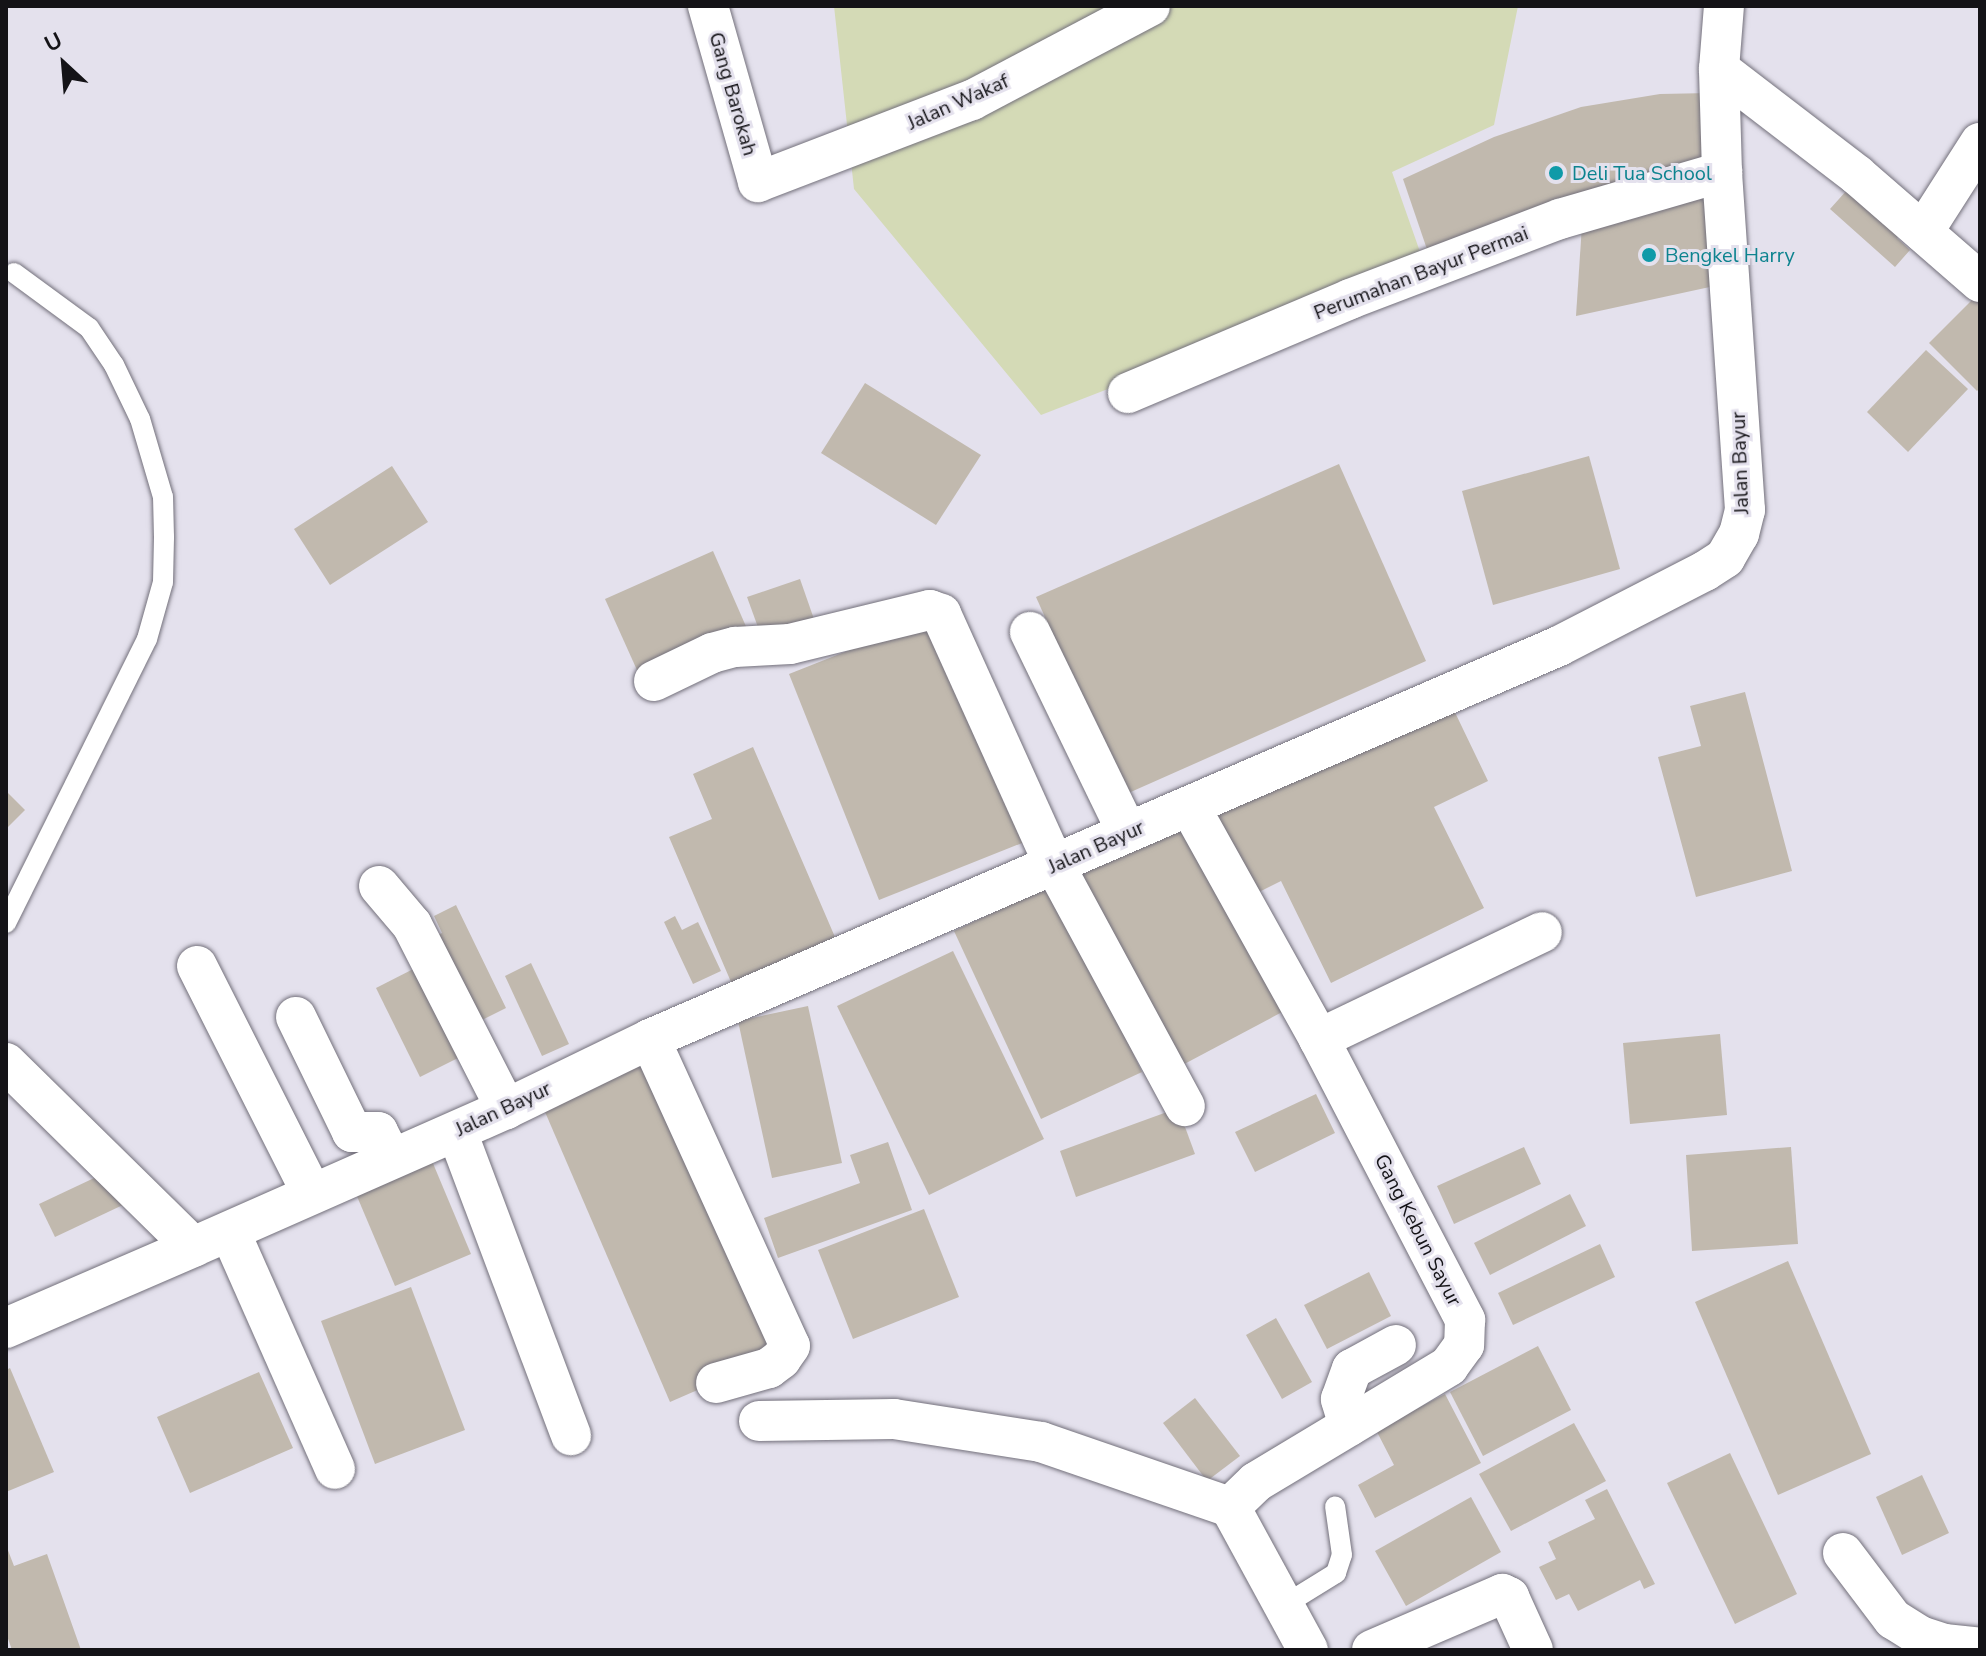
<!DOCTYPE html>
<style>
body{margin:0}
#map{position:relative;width:1986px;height:1656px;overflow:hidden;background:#e4e1ed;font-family:"Nunito Sans",sans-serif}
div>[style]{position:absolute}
.green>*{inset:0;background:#d4dab6}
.building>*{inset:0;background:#c1b9ae}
.roads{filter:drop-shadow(0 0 2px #73707b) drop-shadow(0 0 2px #73707b)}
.lane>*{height:20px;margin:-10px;padding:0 10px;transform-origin:10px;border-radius:10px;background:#fff}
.street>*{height:40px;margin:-20px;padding:0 20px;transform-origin:20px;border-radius:20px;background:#fff}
.dots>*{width:22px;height:22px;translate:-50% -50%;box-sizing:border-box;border:4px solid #e4e1ed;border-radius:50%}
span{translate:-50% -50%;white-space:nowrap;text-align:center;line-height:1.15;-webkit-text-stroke:6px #e4e1ed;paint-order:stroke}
.street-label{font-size:20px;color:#141317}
.culture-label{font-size:20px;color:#0d838f}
.left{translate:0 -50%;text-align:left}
.frame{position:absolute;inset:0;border:8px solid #141317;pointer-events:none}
.north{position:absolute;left:24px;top:24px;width:80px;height:80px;-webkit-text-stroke:6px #e4e1ed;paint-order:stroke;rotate:334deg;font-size:22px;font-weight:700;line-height:32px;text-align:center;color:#141317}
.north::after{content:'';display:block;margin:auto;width:28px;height:36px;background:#141317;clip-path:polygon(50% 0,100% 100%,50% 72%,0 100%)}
</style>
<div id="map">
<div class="green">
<i style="clip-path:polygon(834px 6px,1518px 6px,1494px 125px,1392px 172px,1425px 266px,1041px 415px,854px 189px)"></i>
</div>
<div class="building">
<i style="clip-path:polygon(1710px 93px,1714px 167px,1431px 261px,1403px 179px,1494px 137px,1581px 107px,1660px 94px)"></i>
<i style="clip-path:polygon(1856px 180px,1907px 227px,1897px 238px,1910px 250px,1895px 267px,1830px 209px)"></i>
<i style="clip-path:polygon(1715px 182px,1719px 285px,1576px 316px,1582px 225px)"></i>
<i style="clip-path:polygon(1980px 292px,1980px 388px,1977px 391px,1929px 343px)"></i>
<i style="clip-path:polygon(1926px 350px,1968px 389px,1908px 452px,1867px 412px)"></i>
<i style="clip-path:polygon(865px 383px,981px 455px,936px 525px,821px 453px)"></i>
<i style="clip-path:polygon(1589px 456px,1620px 569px,1493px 605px,1462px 491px)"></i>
<i style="clip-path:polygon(1339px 464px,1426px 661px,1124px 795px,1036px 597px)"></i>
<i style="clip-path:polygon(392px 466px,428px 522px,330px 585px,294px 529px)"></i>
<i style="clip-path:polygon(713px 551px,748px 631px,641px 679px,605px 599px)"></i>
<i style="clip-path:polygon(800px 579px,815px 622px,763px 641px,747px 597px)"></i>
<i style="clip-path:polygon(938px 615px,1027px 841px,879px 900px,789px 674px)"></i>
<i style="clip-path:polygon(1745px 692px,1792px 871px,1696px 897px,1658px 757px,1701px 746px,1690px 706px)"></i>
<i style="clip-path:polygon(1450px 702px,1488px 781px,1434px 807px,1484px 908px,1331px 983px,1281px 881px,1253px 895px,1214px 817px)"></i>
<i style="clip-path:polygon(753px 747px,838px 944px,734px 989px,669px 837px,712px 819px,693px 774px)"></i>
<i style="clip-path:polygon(6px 791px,25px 810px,6px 829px)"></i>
<i style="clip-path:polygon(1183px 820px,1284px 1011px,1173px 1070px,1071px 879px)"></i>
<i style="clip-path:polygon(1054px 884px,1142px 1072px,1041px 1119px,954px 931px)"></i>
<i style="clip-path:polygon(456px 905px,506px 1008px,474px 1024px,432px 938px,442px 933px,434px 916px)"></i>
<i style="clip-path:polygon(675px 916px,682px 930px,698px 922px,721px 971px,693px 984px,664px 922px)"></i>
<i style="clip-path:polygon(953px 951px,1044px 1139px,929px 1195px,837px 1006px)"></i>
<i style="clip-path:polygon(429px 961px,474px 1050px,420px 1077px,376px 988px)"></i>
<i style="clip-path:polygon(531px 963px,569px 1044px,542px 1056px,505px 976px)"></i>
<i style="clip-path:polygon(808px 1006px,842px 1163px,772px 1178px,738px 1021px)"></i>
<i style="clip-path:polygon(1720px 1034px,1727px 1115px,1630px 1124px,1623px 1043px)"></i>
<i style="clip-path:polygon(649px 1050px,780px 1354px,670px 1402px,539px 1098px)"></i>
<i style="clip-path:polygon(1316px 1094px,1335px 1133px,1255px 1172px,1235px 1132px)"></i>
<i style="clip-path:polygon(1178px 1108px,1195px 1154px,1076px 1197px,1060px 1151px)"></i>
<i style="clip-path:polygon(888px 1142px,912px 1210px,778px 1258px,764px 1218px,860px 1183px,850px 1155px)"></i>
<i style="clip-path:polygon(1524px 1147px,1541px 1184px,1454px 1224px,1437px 1186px)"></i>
<i style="clip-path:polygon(1791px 1147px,1798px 1244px,1692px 1251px,1686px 1155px)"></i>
<i style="clip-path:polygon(432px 1161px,471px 1254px,395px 1286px,356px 1194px)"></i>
<i style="clip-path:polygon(109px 1171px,125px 1204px,55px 1237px,39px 1204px)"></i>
<i style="clip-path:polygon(1570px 1194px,1586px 1226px,1490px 1275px,1474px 1243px)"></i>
<i style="clip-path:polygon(924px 1209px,959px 1297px,853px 1339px,818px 1250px)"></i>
<i style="clip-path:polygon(1600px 1244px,1615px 1277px,1513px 1325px,1498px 1293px)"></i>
<i style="clip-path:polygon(1788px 1261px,1871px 1454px,1778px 1495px,1695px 1302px)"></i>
<i style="clip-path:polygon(1369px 1272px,1391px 1316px,1327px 1349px,1304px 1305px)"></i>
<i style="clip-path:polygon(411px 1287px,465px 1430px,375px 1464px,321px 1321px)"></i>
<i style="clip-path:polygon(1276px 1318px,1312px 1382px,1282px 1399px,1246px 1335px)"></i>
<i style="clip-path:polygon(1538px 1346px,1571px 1410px,1483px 1456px,1450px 1392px)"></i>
<i style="clip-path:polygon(10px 1368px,54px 1472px,6px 1492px,6px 1370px)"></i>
<i style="clip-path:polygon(259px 1372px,293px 1448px,190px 1493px,157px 1417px)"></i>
<i style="clip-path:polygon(1445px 1394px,1481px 1463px,1375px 1518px,1358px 1485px,1394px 1465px,1376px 1430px)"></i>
<i style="clip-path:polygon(1195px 1398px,1240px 1456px,1207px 1481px,1163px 1423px)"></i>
<i style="clip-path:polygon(1574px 1423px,1606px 1481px,1511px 1531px,1479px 1474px)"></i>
<i style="clip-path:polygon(1730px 1453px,1797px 1594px,1735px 1624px,1667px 1483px)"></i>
<i style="clip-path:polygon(1922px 1475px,1949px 1533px,1902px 1555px,1876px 1497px)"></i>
<i style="clip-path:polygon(1607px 1489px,1655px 1584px,1644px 1589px,1640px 1580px,1578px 1611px,1569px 1594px,1556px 1600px,1539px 1567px,1556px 1559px,1548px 1542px,1595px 1519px,1585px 1500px)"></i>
<i style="clip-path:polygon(1471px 1497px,1501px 1552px,1406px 1606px,1375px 1551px)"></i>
<i style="clip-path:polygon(6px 1545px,14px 1566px,47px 1554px,81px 1650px,12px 1650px,6px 1633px)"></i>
</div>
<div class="roads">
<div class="lane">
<i style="left:6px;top:923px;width:317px;rotate:-63.6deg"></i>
<i style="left:147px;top:639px;width:59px;rotate:-74.3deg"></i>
<i style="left:163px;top:582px;width:45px;rotate:-88.7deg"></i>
<i style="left:164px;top:537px;width:40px;rotate:-91.4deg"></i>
<i style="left:163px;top:497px;width:81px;rotate:-106.4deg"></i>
<i style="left:140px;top:419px;width:60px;rotate:-115.7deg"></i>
<i style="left:114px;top:365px;width:45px;rotate:-124deg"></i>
<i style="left:89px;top:328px;width:93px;rotate:-143.7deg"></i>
<i style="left:1286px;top:1604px;width:59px;rotate:-31.8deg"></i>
<i style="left:1336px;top:1573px;width:19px;rotate:-72deg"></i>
<i style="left:1342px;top:1555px;width:49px;rotate:-98.1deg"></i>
</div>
<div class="street">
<i style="left:708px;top:6px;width:183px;rotate:74.1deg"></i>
<i style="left:758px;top:182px;width:229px;rotate:-21deg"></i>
<i style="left:972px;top:100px;width:201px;rotate:-27.8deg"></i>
<i style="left:1719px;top:69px;width:174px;rotate:37.5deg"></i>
<i style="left:1857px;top:175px;width:163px;rotate:41deg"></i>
<i style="left:1923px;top:232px;width:106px;rotate:-57.4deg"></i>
<i style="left:1128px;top:393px;width:241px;rotate:-22.9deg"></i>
<i style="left:1350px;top:299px;width:225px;rotate:-20.9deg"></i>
<i style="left:1560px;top:219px;width:169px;rotate:-16.2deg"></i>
<i style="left:1030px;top:632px;width:222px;rotate:64.1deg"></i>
<i style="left:654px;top:681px;width:64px;rotate:-25.8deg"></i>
<i style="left:712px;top:653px;width:24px;rotate:-15deg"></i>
<i style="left:735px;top:647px;width:55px;rotate:-3.1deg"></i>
<i style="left:790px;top:644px;width:144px;rotate:-13.7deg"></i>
<i style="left:930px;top:610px;width:12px;rotate:20deg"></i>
<i style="left:941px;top:614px;width:277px;rotate:65.7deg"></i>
<i style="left:1055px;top:866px;width:273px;rotate:61.6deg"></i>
<i style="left:1190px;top:807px;width:265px;rotate:60.9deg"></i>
<i style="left:1319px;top:1039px;width:317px;rotate:62.5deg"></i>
<i style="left:1465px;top:1320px;width:25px;rotate:92deg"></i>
<i style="left:1464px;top:1345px;width:26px;rotate:126deg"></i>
<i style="left:1449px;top:1366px;width:225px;rotate:149deg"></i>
<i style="left:1256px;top:1482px;width:36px;rotate:136deg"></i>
<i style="left:1230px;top:1507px;width:163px;rotate:61.4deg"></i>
<i style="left:379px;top:886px;width:51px;rotate:49.8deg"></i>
<i style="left:412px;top:925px;width:207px;rotate:62.9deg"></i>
<i style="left:197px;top:966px;width:255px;rotate:63.2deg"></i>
<i style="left:296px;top:1017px;width:128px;rotate:64deg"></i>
<i style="left:352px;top:1132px;width:26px"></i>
<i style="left:378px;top:1132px;width:30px;rotate:63deg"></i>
<i style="left:650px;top:1039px;width:337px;rotate:65.5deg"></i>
<i style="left:790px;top:1346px;width:16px;rotate:125deg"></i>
<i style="left:781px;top:1359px;width:15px;rotate:143deg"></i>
<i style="left:769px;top:1368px;width:55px;rotate:164.2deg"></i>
<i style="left:1319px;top:1039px;width:247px;rotate:-25.6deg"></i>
<i style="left:6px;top:1063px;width:262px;rotate:44.5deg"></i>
<i style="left:193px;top:1247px;width:342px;rotate:-23.8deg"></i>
<i style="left:506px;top:1109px;width:160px;rotate:-25.9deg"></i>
<i style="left:650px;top:1039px;width:990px;rotate:-23.38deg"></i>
<i style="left:1559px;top:646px;width:164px;rotate:-27.2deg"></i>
<i style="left:1705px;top:571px;width:24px;rotate:-33deg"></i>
<i style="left:1725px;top:558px;width:28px;rotate:-60deg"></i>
<i style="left:1739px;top:534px;width:25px;rotate:-76deg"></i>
<i style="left:1745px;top:510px;width:339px;rotate:-93.9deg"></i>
<i style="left:1722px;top:172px;width:103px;rotate:-91.7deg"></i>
<i style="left:1719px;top:69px;width:63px;rotate:-85.5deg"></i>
<i style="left:457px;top:1132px;width:324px;rotate:69.4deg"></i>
<i style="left:230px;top:1232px;width:259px;rotate:66.1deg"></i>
<i style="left:6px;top:1328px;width:204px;rotate:-23.4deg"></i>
<i style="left:759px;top:1421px;width:135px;rotate:-0.8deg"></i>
<i style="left:894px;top:1419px;width:149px;rotate:8.9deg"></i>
<i style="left:1041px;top:1442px;width:200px;rotate:19deg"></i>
<i style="left:1349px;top:1426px;width:28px;rotate:-107deg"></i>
<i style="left:1341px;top:1399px;width:32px;rotate:-70deg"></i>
<i style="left:1352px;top:1369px;width:50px;rotate:-28.6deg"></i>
<i style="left:1843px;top:1553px;width:83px;rotate:52.9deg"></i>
<i style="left:1893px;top:1619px;width:32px;rotate:32deg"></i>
<i style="left:1920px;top:1636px;width:25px;rotate:18deg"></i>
<i style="left:1944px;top:1644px;width:36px;rotate:6deg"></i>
<i style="left:1372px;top:1650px;width:142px;rotate:-23.3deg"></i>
<i style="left:1502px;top:1594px;width:8px;rotate:23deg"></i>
<i style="left:1509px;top:1597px;width:58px;rotate:65.6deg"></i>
</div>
</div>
<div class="dots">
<i style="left:1556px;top:173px;background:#0f9aa8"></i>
<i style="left:1649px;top:255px;background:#0f9aa8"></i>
</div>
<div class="street-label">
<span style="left:733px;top:94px;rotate:74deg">Gang Barokah</span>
<span style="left:958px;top:102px;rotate:-24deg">Jalan Wakaf</span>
<span style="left:1421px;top:273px;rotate:-21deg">Perumahan Bayur Permai</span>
<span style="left:1740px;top:463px;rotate:-92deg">Jalan Bayur</span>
<span style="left:1096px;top:847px;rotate:-24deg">Jalan Bayur</span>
<span style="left:503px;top:1109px;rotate:-25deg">Jalan Bayur</span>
<span style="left:1418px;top:1230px;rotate:63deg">Gang Kebun Sayur</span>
</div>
<div class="culture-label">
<span class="left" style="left:1572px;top:173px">Deli Tua School</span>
<span class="left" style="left:1665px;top:255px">Bengkel Harry</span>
</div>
<div class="frame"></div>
<div class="north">U</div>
</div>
